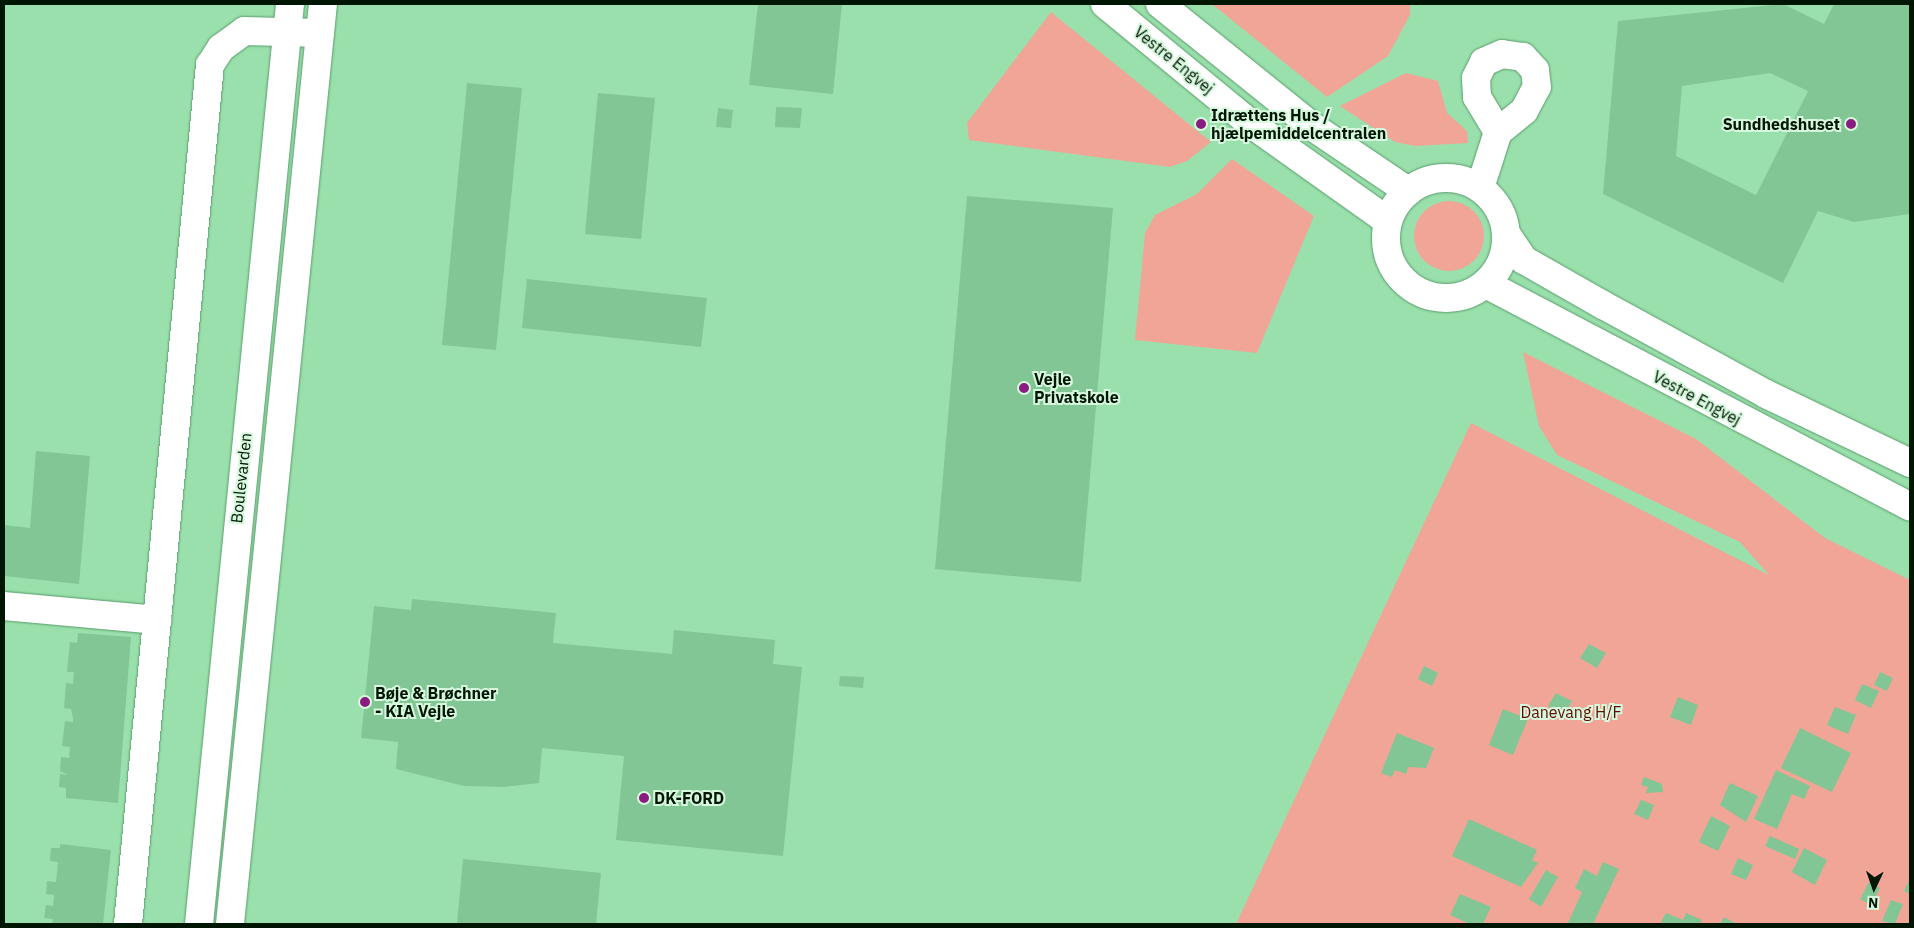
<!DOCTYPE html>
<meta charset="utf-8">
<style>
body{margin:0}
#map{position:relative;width:1914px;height:928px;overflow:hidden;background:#9ae0ac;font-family:"IBM Plex Sans",sans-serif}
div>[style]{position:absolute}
.green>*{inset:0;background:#f1a596}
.round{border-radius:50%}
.building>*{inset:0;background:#81c694}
.roads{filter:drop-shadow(0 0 1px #599d6c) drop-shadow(0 0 1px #599d6c)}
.minor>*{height:28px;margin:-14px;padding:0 14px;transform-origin:14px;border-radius:14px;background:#fff}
.minor>.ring{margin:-14px;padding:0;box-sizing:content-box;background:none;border:28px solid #fff;border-radius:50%}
.major>*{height:28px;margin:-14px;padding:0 14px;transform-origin:14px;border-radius:14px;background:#fff}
.dots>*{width:14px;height:14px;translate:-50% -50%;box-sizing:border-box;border:2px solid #d6f8dd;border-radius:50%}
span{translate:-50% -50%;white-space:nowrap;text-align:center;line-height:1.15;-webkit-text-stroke:4px #d6f8dd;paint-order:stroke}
.street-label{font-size:16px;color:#001605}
.poi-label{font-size:16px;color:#001605;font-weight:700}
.left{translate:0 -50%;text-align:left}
.right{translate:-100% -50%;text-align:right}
.park-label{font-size:16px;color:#5f0c01}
.frame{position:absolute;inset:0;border:5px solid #001605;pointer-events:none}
.north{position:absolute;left:1849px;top:863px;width:50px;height:50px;-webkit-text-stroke:4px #d6f8dd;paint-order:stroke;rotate:183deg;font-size:14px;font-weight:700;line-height:20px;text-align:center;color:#001605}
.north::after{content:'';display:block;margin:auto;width:18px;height:22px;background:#001605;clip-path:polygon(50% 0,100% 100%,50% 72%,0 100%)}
</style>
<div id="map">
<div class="green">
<i style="clip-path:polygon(1212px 4px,1410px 4px,1410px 15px,1388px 56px,1327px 97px)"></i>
<i style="clip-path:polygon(1051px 12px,1211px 142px,1187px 161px,1170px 167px,969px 140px,967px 123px)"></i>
<i style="clip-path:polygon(1406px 73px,1438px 81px,1447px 113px,1467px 131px,1468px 143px,1415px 146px,1395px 142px,1340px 106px)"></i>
<i style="clip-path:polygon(1232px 159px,1314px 216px,1257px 353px,1135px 340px,1145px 233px,1155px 215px,1197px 194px)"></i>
<i class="round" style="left:1414px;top:201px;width:70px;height:70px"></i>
<i style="clip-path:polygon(1523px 352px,1696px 439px,1825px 538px,1910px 580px,1910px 924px,1236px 924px,1471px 423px,1769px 575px,1740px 542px,1557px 455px,1539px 426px)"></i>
</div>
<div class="building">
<i style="clip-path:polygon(758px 4px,842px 4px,833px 94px,749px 85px)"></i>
<i style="clip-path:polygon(evenodd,1783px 4px,1824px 24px,1834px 4px,1910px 4px,1910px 214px,1854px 222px,1818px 211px,1783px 283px,1603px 194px,1618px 21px,1783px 4px,1770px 73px,1808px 91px,1756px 195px,1676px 156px,1682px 86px,1770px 73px)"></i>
<i style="clip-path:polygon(467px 83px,522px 88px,496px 350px,442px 345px)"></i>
<i style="clip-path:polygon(598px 93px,655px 98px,641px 239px,585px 234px)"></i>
<i style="clip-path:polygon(776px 107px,802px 108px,800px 128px,775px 127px)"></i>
<i style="clip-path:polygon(718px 108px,733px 110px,731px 128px,716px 127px)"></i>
<i style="clip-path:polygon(967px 196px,1113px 208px,1081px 582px,935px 569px)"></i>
<i style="clip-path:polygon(527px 279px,707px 298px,701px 347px,522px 328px)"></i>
<i style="clip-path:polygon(36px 451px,90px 456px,79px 584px,4px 576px,4px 525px,30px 528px)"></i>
<i style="clip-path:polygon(412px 599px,556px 613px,553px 643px,672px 654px,674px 630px,775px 640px,773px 664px,802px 667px,783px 856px,616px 840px,624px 756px,542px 748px,539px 783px,504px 787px,464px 786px,396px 769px,398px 742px,361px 738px,374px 606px,411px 610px)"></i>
<i style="clip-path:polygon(78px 633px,131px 637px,118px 803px,66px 798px,66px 788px,59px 787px,60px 774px,68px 775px,60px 771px,61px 757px,69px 758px,70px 747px,62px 746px,65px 721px,73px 722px,73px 718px,71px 709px,64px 708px,66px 683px,73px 684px,74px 672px,67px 672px,70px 642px,77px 643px)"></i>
<i style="clip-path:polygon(1589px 644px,1606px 653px,1597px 668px,1580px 658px)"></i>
<i style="clip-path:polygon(1424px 666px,1438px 673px,1432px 686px,1418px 679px)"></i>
<i style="clip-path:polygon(1880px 672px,1893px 678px,1887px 691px,1874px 685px)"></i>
<i style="clip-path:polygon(840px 676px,864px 677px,863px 688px,839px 686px)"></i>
<i style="clip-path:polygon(1862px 684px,1879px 691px,1871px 708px,1855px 700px)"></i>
<i style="clip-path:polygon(1556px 693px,1572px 701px,1565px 715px,1548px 706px)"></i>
<i style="clip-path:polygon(1678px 697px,1698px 705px,1691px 725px,1670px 717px)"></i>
<i style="clip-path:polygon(1835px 707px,1856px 715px,1848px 734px,1827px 725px)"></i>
<i style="clip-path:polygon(1503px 709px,1528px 719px,1513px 755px,1489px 745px)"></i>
<i style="clip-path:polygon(1800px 728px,1851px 753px,1832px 792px,1781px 768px)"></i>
<i style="clip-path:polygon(1397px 733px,1434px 748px,1426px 768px,1408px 767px,1406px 774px,1395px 770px,1392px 777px,1381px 773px)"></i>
<i style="clip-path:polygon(1776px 770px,1810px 786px,1804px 799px,1792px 794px,1777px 829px,1754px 819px)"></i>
<i style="clip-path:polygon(1644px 777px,1662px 784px,1663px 792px,1646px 793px,1648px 787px,1641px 785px)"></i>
<i style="clip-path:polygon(1730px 783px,1758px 796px,1746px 822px,1720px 805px)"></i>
<i style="clip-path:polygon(1641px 800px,1654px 805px,1648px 820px,1634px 814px)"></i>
<i style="clip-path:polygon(1711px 816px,1730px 826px,1718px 851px,1699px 842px)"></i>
<i style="clip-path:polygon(1469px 819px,1537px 850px,1532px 860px,1538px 863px,1521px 887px,1452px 856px)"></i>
<i style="clip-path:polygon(1770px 836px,1799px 849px,1795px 859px,1765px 846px)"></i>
<i style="clip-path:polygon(60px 844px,111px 850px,103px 924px,52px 924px,53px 919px,44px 918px,46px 905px,53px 906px,54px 895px,46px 894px,47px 881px,56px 882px,58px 862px,50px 861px,51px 848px,60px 848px)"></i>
<i style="clip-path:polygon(1804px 848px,1827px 860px,1815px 885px,1792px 872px)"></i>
<i style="clip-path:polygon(1738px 858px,1753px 865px,1746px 880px,1731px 874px)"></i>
<i style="clip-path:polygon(463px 859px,601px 873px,596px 924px,457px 924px)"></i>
<i style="clip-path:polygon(1603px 862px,1619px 869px,1593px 924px,1568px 923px,1582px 892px,1575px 888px,1584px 869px,1597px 876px)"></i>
<i style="clip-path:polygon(1546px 870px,1558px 877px,1541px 907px,1529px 899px)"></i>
<i style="clip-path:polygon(1910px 879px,1910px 894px,1904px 891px)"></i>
<i style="clip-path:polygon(1869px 882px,1880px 888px,1871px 905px,1860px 899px)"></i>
<i style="clip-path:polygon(1460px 894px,1491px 907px,1483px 924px,1470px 924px,1450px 915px)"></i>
<i style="clip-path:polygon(1891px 900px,1903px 904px,1895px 924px,1882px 921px)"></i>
<i style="clip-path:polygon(1666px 913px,1683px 920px,1686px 913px,1702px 920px,1700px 924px,1660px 924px)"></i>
<i style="clip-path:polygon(1724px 917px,1737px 924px,1720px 924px)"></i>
</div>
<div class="roads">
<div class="minor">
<i style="left:1105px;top:4px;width:188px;rotate:39.4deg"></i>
<i style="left:1250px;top:123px;width:169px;rotate:35.4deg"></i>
<i style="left:1160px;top:4px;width:196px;rotate:38.8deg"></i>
<i style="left:1313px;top:127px;width:115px;rotate:34deg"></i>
<i class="ring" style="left:1386px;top:178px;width:92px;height:92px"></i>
<i style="left:1480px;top:188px;width:59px;rotate:-72.2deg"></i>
<i style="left:1498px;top:132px;width:33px;rotate:-39deg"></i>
<i style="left:1524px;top:111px;width:27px;rotate:-62deg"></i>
<i style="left:1537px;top:87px;width:17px;rotate:-97deg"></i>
<i style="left:1535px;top:70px;width:18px;rotate:-133deg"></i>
<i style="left:1523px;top:57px;width:21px;rotate:-172deg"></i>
<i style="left:1502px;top:54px;width:20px;rotate:156deg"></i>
<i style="left:1484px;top:62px;width:18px;rotate:117deg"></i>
<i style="left:1476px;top:78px;width:19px;rotate:87deg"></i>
<i style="left:1477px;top:97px;width:41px;rotate:59deg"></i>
<i style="left:1507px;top:235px;width:30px;rotate:56deg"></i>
<i style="left:1524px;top:260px;width:91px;rotate:29.7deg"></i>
<i style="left:1603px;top:305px;width:186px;rotate:28.6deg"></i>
<i style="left:1766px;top:394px;width:160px;rotate:25.6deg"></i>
<i style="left:1486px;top:284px;width:479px;rotate:27.7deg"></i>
<i style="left:4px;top:606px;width:154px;rotate:5.2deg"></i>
<i style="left:128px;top:924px;width:863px;rotate:-84.55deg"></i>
<i style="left:210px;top:65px;width:20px;rotate:-57deg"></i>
<i style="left:221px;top:48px;width:29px;rotate:-36deg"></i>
<i style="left:244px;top:31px;width:76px;rotate:1.5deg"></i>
</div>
<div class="major">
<i style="left:199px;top:924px;width:924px;rotate:-84.35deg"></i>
<i style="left:230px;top:924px;width:925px;rotate:-84.23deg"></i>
</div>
</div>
<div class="dots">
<i style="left:1201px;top:124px;background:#8a1c81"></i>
<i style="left:1851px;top:124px;background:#8a1c81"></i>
<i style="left:1024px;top:388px;background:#8a1c81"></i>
<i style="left:365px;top:702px;background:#8a1c81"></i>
<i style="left:644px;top:798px;background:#8a1c81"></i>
</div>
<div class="street-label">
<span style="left:1174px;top:60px;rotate:39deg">Vestre Engvej</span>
<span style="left:1697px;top:398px;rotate:28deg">Vestre Engvej</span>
<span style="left:241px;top:478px;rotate:-84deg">Boulevarden</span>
</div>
<div class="poi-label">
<span class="left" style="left:1211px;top:124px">Idrættens Hus /<br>hjælpemiddelcentralen</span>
<span class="right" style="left:1840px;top:124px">Sundhedshuset</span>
<span class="left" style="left:1034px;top:388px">Vejle<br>Privatskole</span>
<span class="left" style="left:375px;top:702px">Bøje &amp; Brøchner<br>- KIA Vejle</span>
<span class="left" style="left:654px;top:798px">DK-FORD</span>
</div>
<div class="park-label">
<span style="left:1571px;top:712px">Danevang H/F</span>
</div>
<div class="frame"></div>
<div class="north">N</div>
</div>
